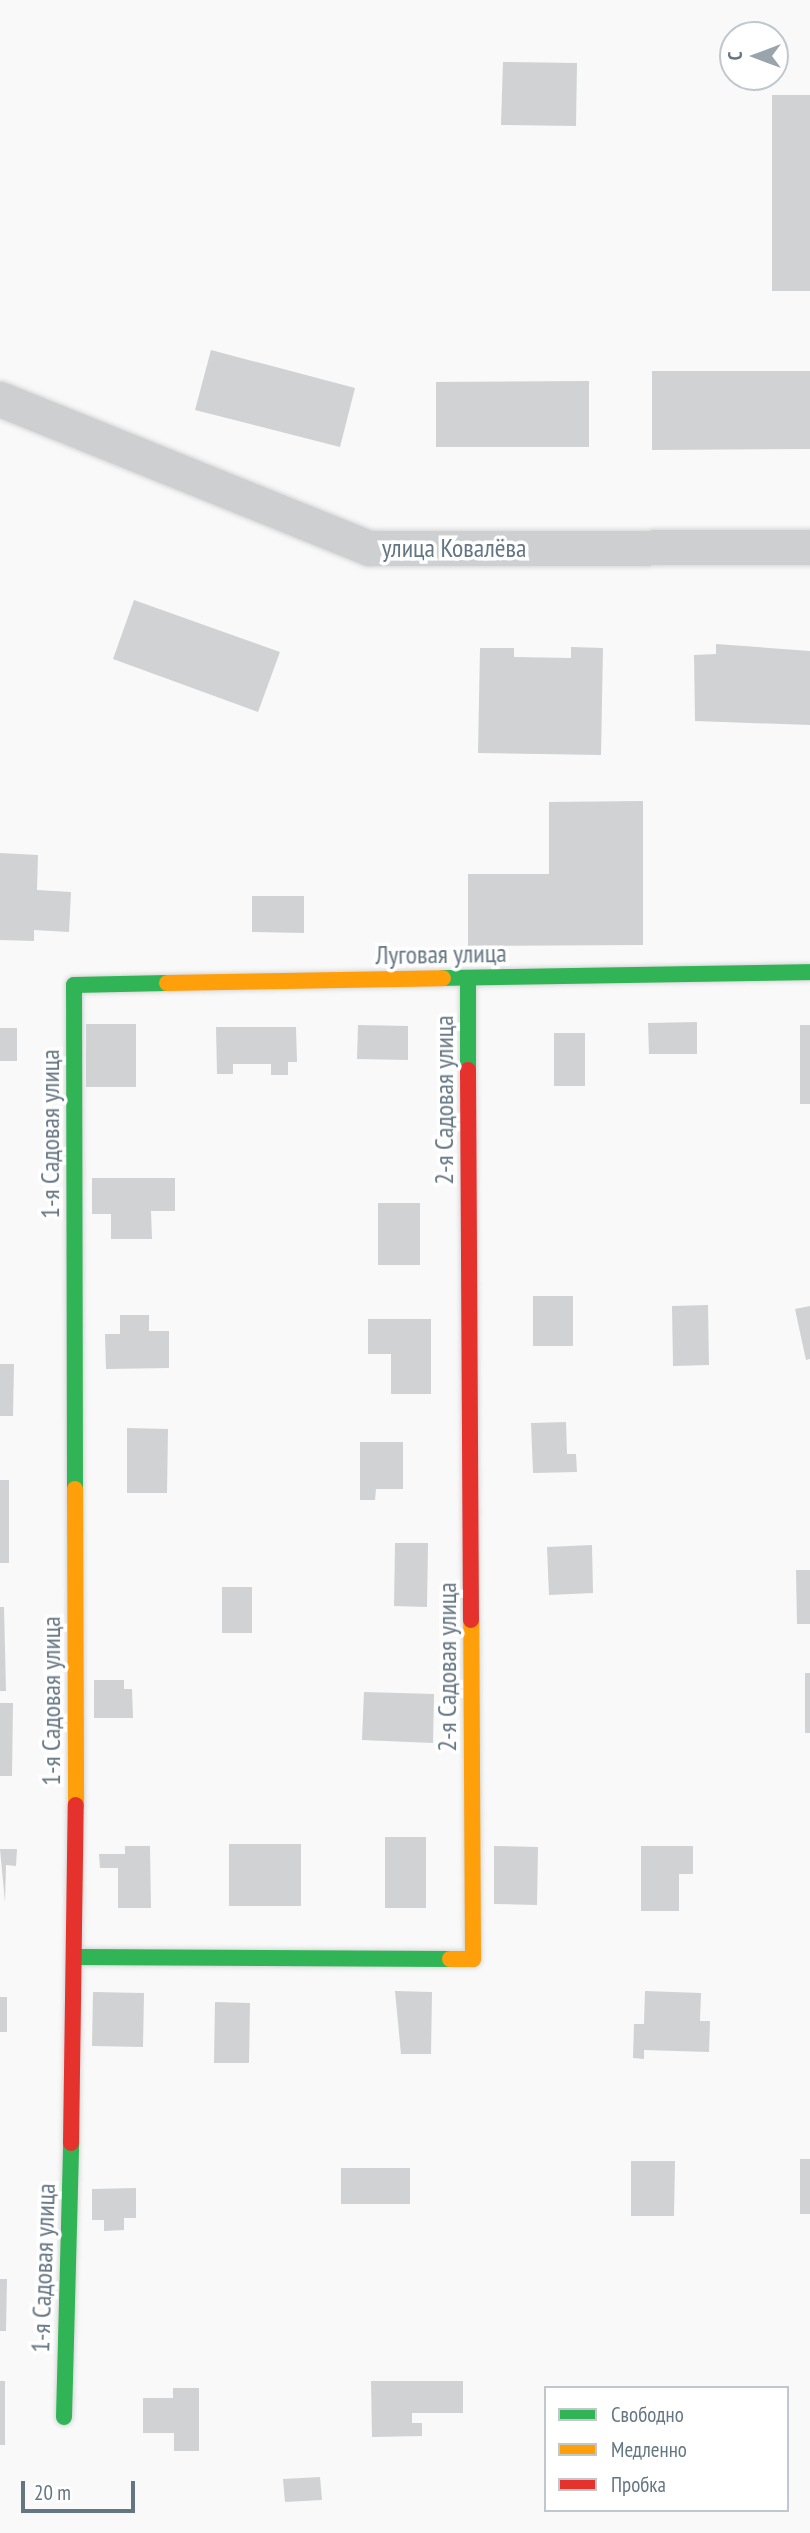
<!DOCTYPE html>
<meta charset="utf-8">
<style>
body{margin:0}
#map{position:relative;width:810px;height:2533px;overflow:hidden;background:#f9f9f9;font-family:"PT Sans Narrow",sans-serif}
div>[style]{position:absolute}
.building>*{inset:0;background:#d0d2d3}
.roads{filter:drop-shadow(0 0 2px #d5d6d7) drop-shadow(0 0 2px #d5d6d7)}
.street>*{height:35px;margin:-17.5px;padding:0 17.5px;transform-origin:17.5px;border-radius:17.5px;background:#cecfd0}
.fast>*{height:16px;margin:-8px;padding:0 8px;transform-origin:8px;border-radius:8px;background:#30b455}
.slow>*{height:16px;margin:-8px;padding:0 8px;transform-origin:8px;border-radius:8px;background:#ff9f0a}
.jam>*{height:16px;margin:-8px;padding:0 8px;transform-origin:8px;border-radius:8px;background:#e5322d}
span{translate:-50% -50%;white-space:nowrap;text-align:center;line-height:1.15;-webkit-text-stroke:7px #fff;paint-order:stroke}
.street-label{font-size:26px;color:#657683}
.legend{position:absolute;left:544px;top:2386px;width:245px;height:126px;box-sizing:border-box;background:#fff;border:2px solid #c1c8cd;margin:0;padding:9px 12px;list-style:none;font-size:21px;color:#657683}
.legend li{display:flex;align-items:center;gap:14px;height:35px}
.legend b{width:35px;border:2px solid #c1c8cd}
.north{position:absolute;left:719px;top:21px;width:70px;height:70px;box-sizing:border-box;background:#fff;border:2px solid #c1c8cd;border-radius:50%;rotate:270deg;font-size:19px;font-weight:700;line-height:28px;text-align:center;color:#657683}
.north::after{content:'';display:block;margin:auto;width:24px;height:32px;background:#99a4ac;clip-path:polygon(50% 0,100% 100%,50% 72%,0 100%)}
.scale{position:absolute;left:21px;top:2481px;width:114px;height:32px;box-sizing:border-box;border:4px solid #657683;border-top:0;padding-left:9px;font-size:21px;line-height:24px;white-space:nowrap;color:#657683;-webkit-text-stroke:5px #fff;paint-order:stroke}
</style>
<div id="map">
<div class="building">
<i style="clip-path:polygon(503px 62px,577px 63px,576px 126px,501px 125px)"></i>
<i style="clip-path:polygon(772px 95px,810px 95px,810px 291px,772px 291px)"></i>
<i style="clip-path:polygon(211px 350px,355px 388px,340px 447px,195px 410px)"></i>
<i style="clip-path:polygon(652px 371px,810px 371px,810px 449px,652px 450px)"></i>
<i style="clip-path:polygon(589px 381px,589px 447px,436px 447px,436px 382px)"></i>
<i style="clip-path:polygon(134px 600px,280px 652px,258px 712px,113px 659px)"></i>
<i style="clip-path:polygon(716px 644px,810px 651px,810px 725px,695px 721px,694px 655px,716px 654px)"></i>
<i style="clip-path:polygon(571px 647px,603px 648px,601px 755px,478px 753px,480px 648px,514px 648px,514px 657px,571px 658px)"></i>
<i style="clip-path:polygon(643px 801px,643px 945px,468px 946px,468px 874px,549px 874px,549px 802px)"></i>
<i style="clip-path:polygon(0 853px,38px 855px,37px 890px,71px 892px,69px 932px,34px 930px,34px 941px,0 940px)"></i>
<i style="clip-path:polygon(252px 896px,304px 896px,304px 933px,252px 932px)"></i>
<i style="clip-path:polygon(697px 1022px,697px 1054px,649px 1054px,648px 1023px)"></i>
<i style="clip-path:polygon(86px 1024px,136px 1024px,136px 1087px,86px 1087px)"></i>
<i style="clip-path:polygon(358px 1025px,408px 1026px,408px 1060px,357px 1059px)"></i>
<i style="clip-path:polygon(800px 1025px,810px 1025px,810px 1104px,800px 1104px)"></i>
<i style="clip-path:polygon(216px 1027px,296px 1027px,297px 1062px,288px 1062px,288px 1075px,271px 1075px,271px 1064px,233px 1064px,233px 1074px,217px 1074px)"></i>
<i style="clip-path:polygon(0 1028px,17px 1028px,17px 1061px,0 1061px)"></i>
<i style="clip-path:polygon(554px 1033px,585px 1033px,585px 1086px,554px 1086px)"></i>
<i style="clip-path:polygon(92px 1178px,175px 1178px,175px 1211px,151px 1211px,152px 1239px,111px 1239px,111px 1214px,92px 1214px)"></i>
<i style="clip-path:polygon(378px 1203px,420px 1203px,420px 1265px,378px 1265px)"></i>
<i style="clip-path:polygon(533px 1296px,573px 1296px,573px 1346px,533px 1346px)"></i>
<i style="clip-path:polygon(708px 1305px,709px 1365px,673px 1366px,672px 1306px)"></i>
<i style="clip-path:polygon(810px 1306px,810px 1359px,806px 1360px,795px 1309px)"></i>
<i style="clip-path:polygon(120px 1315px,149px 1315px,149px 1331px,169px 1331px,169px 1368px,106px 1369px,105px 1334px,120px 1334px)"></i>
<i style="clip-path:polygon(368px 1319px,431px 1319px,431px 1394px,391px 1394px,391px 1354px,368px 1354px)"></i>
<i style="clip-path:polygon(0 1364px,14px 1364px,13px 1416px,0 1416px)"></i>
<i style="clip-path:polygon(566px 1422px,567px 1454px,576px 1454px,577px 1472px,533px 1473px,531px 1423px)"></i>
<i style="clip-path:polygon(127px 1428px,168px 1429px,167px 1493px,127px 1493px)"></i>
<i style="clip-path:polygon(360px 1442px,403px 1442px,403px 1489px,376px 1489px,375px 1500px,360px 1500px)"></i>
<i style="clip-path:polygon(0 1480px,9px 1480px,9px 1563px,0 1563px)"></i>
<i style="clip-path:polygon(395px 1543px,428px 1543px,427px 1607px,394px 1606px)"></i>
<i style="clip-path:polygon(592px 1545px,593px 1593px,549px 1595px,547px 1547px)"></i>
<i style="clip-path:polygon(796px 1570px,810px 1570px,810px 1624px,797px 1624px)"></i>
<i style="clip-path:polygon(222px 1587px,252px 1587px,252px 1633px,222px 1633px)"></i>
<i style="clip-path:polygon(0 1607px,4px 1607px,6px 1691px,0 1691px)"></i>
<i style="clip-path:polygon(805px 1673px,810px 1673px,810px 1733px,805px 1733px)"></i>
<i style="clip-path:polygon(94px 1680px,124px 1680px,124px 1689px,132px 1689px,133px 1718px,94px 1718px)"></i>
<i style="clip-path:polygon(364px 1692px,434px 1694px,433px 1743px,362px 1740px)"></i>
<i style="clip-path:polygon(0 1703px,13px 1703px,12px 1776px,0 1776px)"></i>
<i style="clip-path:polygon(385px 1837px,426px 1837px,426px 1908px,385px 1908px)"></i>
<i style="clip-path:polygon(229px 1844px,301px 1844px,301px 1906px,229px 1906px)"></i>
<i style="clip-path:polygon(125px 1846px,150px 1846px,151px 1908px,118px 1908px,118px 1868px,100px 1868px,99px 1854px,125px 1854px)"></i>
<i style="clip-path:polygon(494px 1846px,538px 1847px,537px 1905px,494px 1904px)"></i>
<i style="clip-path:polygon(641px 1846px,693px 1846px,693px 1874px,679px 1874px,679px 1911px,641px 1911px)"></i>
<i style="clip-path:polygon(0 1849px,17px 1849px,16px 1866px,6px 1865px,5px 1903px)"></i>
<i style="clip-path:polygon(395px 1991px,432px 1992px,431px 2054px,401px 2054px)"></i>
<i style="clip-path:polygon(645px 1991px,701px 1993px,700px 2021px,710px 2021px,709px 2052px,644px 2050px,644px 2059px,633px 2058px,634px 2024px,644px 2024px)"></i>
<i style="clip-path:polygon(93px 1992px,144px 1993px,143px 2047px,92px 2046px)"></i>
<i style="clip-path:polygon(0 1997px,7px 1997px,7px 2032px,0 2032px)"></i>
<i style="clip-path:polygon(215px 2002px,250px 2003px,249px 2063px,214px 2063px)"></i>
<i style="clip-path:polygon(800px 2159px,810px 2159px,810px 2214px,800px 2214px)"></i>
<i style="clip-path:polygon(631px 2161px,675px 2161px,674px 2216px,631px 2216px)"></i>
<i style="clip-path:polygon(341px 2168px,410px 2168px,410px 2204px,341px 2204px)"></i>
<i style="clip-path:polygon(136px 2188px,136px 2218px,124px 2218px,124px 2230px,104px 2231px,104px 2220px,92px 2220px,92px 2189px)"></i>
<i style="clip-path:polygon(0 2279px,7px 2279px,6px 2331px,0 2331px)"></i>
<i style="clip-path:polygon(0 2381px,5px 2381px,5px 2445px,0 2445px)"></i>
<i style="clip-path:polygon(371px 2381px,463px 2381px,463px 2413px,412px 2413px,412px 2423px,422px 2423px,422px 2436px,372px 2437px)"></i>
<i style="clip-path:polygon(173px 2388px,199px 2388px,199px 2451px,174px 2451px,174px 2433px,143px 2433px,143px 2398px,173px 2398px)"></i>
<i style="clip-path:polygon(320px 2477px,322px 2500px,285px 2502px,283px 2479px)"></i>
</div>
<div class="roads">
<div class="street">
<i style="left:0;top:399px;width:398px;rotate:22deg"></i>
<i style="left:369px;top:548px;width:441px;rotate:-0.1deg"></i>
</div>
<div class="fast">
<i style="left:443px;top:978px;width:367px;rotate:-0.9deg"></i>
<i style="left:468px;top:978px;width:92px;rotate:90deg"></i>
<i style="left:75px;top:1489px;width:504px;rotate:-90.11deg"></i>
<i style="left:74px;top:985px;width:93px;rotate:-1.2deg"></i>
<i style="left:76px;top:1957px;width:374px;rotate:0.3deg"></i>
<i style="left:64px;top:2417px;width:274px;rotate:-88.5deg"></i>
</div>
<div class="slow">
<i style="left:167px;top:983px;width:276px;rotate:-1deg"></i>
<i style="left:75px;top:1489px;width:316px;rotate:89.8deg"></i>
<i style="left:450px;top:1959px;width:23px"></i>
<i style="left:473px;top:1959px;width:339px;rotate:-90.3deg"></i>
</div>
<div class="jam">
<i style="left:468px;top:1070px;width:550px;rotate:89.69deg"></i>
<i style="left:71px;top:2143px;width:338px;rotate:-89.2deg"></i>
</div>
</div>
<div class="street-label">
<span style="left:454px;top:548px">улица Ковалёва</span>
<span style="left:441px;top:954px;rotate:-1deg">Луговая улица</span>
<span style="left:444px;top:1100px;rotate:-90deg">2-я Садовая улица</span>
<span style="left:50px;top:1134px;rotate:-90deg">1-я Садовая улица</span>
<span style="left:447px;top:1667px;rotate:-90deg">2-я Садовая улица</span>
<span style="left:51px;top:1701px;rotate:-90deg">1-я Садовая улица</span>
<span style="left:43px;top:2268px;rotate:-88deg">1-я Садовая улица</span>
</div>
<ul class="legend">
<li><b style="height:9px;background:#30b455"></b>Свободно</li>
<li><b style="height:9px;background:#ff9f0a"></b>Медленно</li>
<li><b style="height:9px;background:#e5322d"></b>Пробка</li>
</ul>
<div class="north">С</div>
<div class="scale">20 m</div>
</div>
